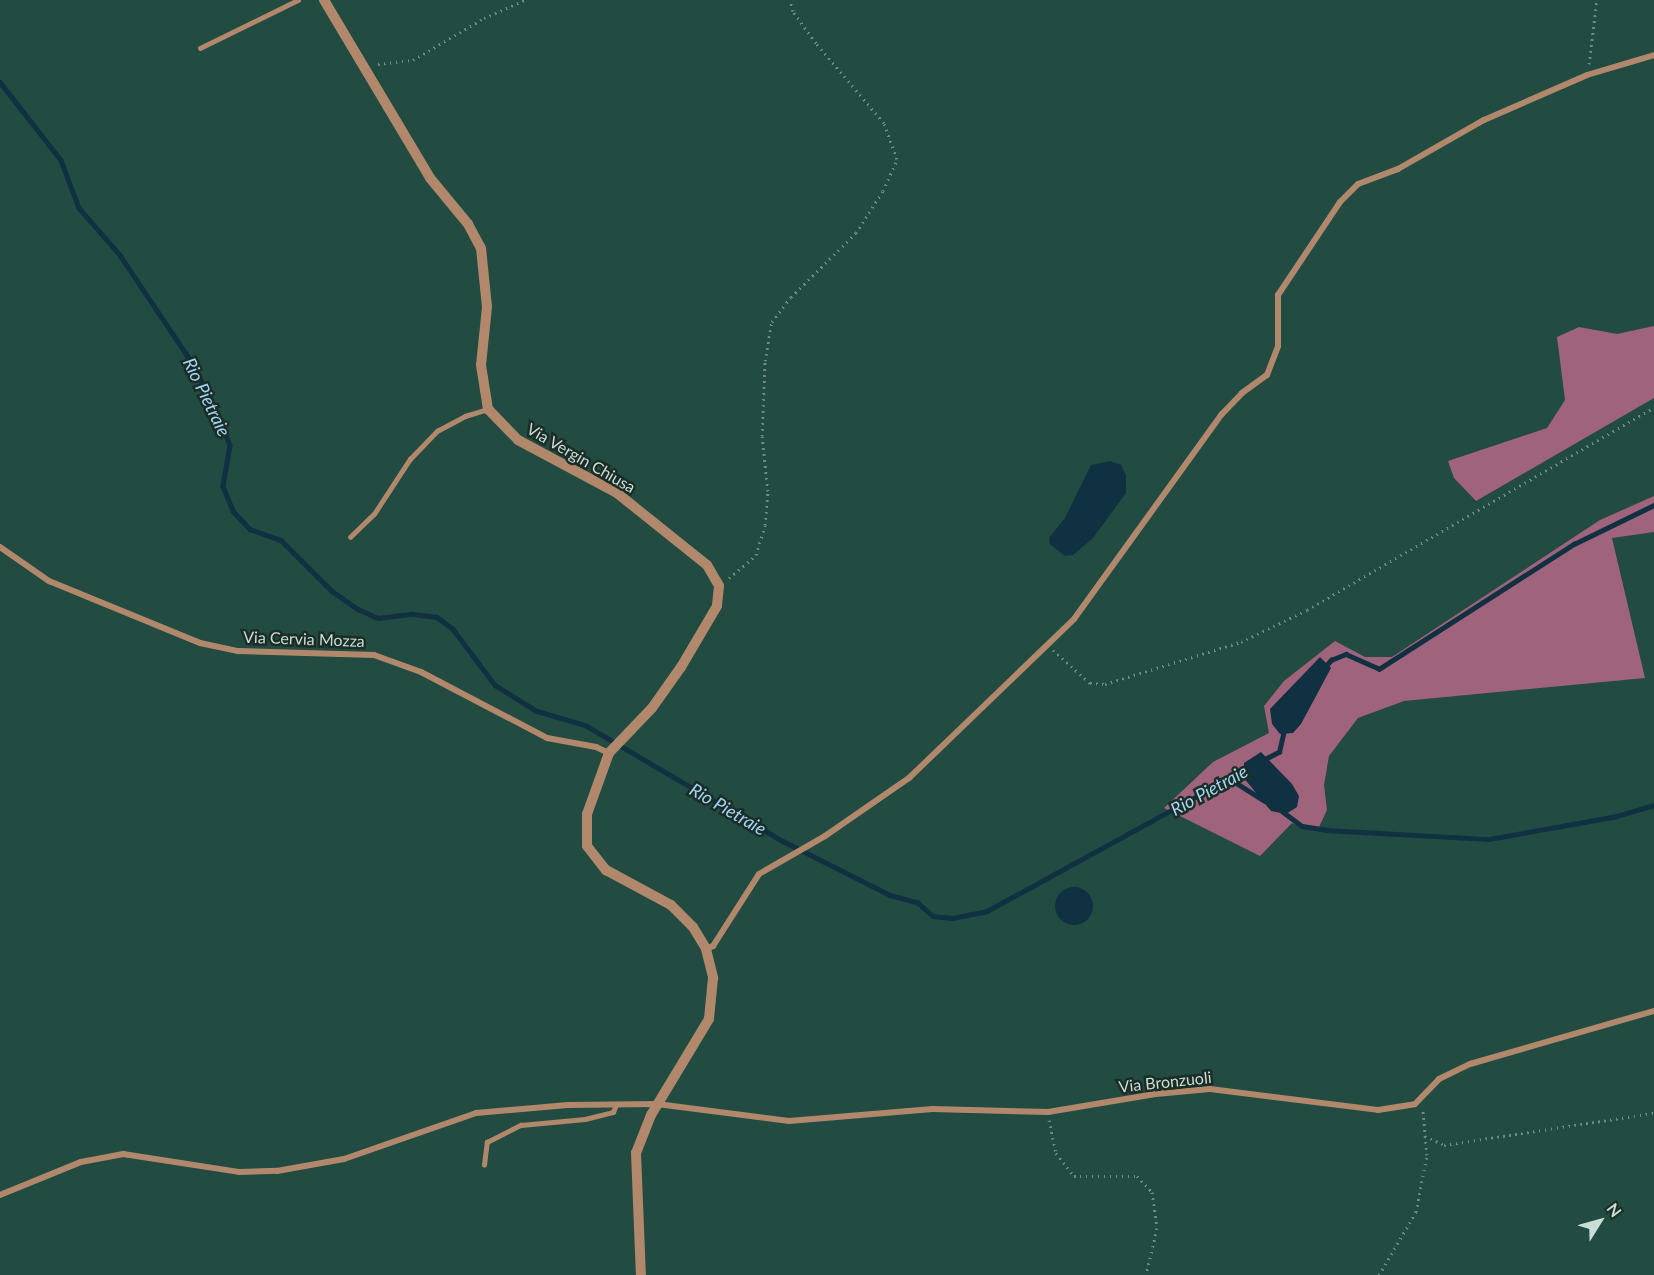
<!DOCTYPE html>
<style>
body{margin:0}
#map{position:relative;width:1654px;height:1275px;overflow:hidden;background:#224c41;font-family:Lato,sans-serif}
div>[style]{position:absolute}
.forest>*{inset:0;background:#9f637b}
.water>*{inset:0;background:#0f3142}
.round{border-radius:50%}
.stream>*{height:4.5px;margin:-2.25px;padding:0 2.25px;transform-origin:2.25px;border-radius:2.25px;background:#0f3142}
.path>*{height:3px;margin-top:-1.5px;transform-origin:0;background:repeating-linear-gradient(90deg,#6b8c82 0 1.5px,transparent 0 6px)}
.service>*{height:4.5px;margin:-2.25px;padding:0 2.25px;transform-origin:2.25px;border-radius:2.25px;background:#b2886c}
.minor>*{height:6px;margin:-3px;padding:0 3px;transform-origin:3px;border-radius:3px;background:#b2886c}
.tertiary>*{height:10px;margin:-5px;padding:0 5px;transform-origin:5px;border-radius:5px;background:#b2886c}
span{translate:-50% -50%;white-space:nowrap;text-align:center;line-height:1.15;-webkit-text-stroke:5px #1c2d28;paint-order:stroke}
.street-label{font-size:16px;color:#c8ded6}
.water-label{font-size:18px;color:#a1d5f3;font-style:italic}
.north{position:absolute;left:1570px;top:1191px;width:60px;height:60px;-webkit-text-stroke:4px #1c2d28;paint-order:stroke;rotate:53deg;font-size:16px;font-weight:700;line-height:24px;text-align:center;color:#c8ded6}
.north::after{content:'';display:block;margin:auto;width:21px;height:27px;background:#c8ded6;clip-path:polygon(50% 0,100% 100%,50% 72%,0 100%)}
</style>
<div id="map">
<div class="forest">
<i style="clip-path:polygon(1654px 326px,1654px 398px,1476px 501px,1454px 478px,1448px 461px,1547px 428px,1565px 400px,1557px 337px,1579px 327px,1617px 334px)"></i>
<i style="clip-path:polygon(1654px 496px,1654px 532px,1612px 538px,1645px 678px,1404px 701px,1358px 718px,1329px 756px,1324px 785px,1327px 810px,1319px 827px,1307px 829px,1292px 823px,1260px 856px,1164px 808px,1213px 762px,1269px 733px,1264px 706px,1284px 681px,1335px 641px,1365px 657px,1392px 657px,1600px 520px)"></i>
</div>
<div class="water">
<i style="clip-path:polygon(1110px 461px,1121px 465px,1126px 475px,1126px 493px,1093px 538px,1073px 555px,1065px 556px,1050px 544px,1049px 538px,1065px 518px,1091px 465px)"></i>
<i style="clip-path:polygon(1320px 657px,1331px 668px,1301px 724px,1293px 733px,1280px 734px,1272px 724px,1270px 709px)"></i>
<i style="clip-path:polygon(1261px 752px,1292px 784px,1299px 796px,1297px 807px,1286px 814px,1271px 811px,1243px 777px,1244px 763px)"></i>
<i class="round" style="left:1055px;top:887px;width:38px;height:38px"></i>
</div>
<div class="stream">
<i style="left:0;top:82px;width:99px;rotate:52deg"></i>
<i style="left:61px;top:160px;width:51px;rotate:69.4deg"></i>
<i style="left:79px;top:208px;width:62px;rotate:48.9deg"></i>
<i style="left:120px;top:255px;width:135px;rotate:56.2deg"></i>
<i style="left:195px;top:367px;width:85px;rotate:65.8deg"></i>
<i style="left:230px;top:445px;width:42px;rotate:99.7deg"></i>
<i style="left:223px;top:486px;width:27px;rotate:68deg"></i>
<i style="left:233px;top:511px;width:25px;rotate:47deg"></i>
<i style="left:250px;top:529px;width:33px;rotate:20deg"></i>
<i style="left:281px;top:540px;width:72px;rotate:45deg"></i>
<i style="left:332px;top:591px;width:32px;rotate:35deg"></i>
<i style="left:358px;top:609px;width:22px;rotate:24deg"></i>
<i style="left:378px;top:618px;width:34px;rotate:-7deg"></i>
<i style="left:412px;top:614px;width:25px;rotate:7deg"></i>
<i style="left:437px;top:617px;width:20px;rotate:37deg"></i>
<i style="left:453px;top:629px;width:70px;rotate:53.1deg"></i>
<i style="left:495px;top:685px;width:49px;rotate:31.8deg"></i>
<i style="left:537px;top:711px;width:50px;rotate:16.3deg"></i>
<i style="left:585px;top:725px;width:229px;rotate:30.4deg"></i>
<i style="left:783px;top:841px;width:120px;rotate:26.8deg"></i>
<i style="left:890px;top:895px;width:28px;rotate:15deg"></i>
<i style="left:917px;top:902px;width:21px;rotate:41deg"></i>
<i style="left:933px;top:916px;width:19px;rotate:6deg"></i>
<i style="left:952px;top:918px;width:36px;rotate:-11deg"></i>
<i style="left:987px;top:911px;width:298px;rotate:-28.7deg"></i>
<i style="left:1324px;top:668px;width:11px;rotate:-49deg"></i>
<i style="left:1331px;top:660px;width:16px;rotate:-22deg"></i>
<i style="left:1346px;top:654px;width:36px;rotate:24deg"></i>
<i style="left:1379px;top:669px;width:232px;rotate:-32.7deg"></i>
<i style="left:1574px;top:544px;width:89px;rotate:-26deg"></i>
<i style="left:1263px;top:760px;width:18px;rotate:-27deg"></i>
<i style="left:1279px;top:752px;width:23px;rotate:-77deg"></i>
<i style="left:1230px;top:779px;width:41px;rotate:32.2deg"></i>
<i style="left:1282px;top:811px;width:25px;rotate:37deg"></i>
<i style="left:1302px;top:826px;width:24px;rotate:9deg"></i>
<i style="left:1326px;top:830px;width:163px;rotate:3.2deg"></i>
<i style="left:1489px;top:839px;width:126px;rotate:-10.1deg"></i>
<i style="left:1613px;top:817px;width:43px;rotate:-16.3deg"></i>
</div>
<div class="path">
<i style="left:378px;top:64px;width:35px;rotate:-7deg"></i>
<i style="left:413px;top:60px;width:82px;rotate:-30.6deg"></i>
<i style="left:484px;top:18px;width:45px;rotate:-23.7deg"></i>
<i style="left:1589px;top:64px;width:64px;rotate:-82.9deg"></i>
<i style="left:729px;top:578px;width:35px;rotate:-40deg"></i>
<i style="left:756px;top:555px;width:31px;rotate:-73deg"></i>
<i style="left:765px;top:525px;width:34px;rotate:-85deg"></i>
<i style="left:768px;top:491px;width:55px;rotate:-96.2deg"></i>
<i style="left:762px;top:436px;width:75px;rotate:-87.7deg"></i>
<i style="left:765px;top:361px;width:40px;rotate:-80deg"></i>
<i style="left:772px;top:322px;width:31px;rotate:-53deg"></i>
<i style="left:791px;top:297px;width:91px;rotate:-44.6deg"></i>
<i style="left:856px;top:233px;width:50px;rotate:-57.3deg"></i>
<i style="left:883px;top:191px;width:35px;rotate:-66deg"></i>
<i style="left:897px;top:159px;width:38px;rotate:-110deg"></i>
<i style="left:884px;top:123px;width:105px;rotate:-130.4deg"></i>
<i style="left:816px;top:43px;width:39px;rotate:-126deg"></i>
<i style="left:793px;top:11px;width:11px;rotate:-105deg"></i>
<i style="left:1053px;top:650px;width:50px;rotate:41.7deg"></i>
<i style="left:1090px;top:683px;width:15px;rotate:4deg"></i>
<i style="left:1105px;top:684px;width:142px;rotate:-17.2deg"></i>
<i style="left:1241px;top:642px;width:73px;rotate:-25.9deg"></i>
<i style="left:1307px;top:610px;width:402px;rotate:-30.3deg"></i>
<i style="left:1049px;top:1120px;width:34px;rotate:78deg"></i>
<i style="left:1056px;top:1153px;width:29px;rotate:52deg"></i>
<i style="left:1074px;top:1176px;width:63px"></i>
<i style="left:1137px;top:1176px;width:22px;rotate:47deg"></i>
<i style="left:1152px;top:1192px;width:36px;rotate:82deg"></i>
<i style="left:1157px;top:1228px;width:48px;rotate:103.2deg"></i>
<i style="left:1425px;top:1136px;width:21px;rotate:25deg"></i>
<i style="left:1444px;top:1145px;width:212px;rotate:-8.7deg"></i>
<i style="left:1379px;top:1275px;width:73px;rotate:-59.6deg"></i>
<i style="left:1416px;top:1212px;width:58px;rotate:-79.1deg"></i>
<i style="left:1427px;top:1155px;width:44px;rotate:-95.2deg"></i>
</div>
<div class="service">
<i style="left:200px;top:48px;width:109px;rotate:-26.1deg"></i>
<i style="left:350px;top:537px;width:33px;rotate:-44deg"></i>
<i style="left:374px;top:514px;width:66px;rotate:-56.8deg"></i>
<i style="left:410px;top:459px;width:39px;rotate:-46deg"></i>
<i style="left:437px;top:431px;width:32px;rotate:-28deg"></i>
<i style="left:465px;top:416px;width:24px;rotate:-17deg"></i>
<i style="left:484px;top:1165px;width:23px;rotate:-83deg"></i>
<i style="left:487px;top:1142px;width:38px;rotate:-27deg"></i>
<i style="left:521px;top:1125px;width:64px;rotate:-5.4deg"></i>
<i style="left:585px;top:1119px;width:29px;rotate:-14deg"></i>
<i style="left:613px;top:1112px;width:8px;rotate:-67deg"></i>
</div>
<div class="minor">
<i style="left:0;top:547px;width:60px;rotate:34.8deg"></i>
<i style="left:49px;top:581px;width:163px;rotate:22.3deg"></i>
<i style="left:200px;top:643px;width:39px;rotate:12deg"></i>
<i style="left:238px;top:651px;width:136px;rotate:1.7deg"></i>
<i style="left:374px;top:655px;width:50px;rotate:19.9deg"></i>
<i style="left:421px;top:672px;width:142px;rotate:27.6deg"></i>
<i style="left:547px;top:738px;width:50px;rotate:10.4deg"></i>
<i style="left:596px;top:747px;width:14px;rotate:25deg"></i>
<i style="left:706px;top:949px;width:8px;rotate:-23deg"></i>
<i style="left:713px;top:946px;width:85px;rotate:-57.4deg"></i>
<i style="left:759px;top:874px;width:76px;rotate:-29.9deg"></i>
<i style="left:825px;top:836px;width:102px;rotate:-34.6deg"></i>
<i style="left:909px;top:778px;width:229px;rotate:-43.9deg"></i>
<i style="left:1074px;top:619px;width:253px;rotate:-54.2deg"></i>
<i style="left:1222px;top:414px;width:29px;rotate:-46deg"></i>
<i style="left:1242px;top:393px;width:31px;rotate:-36deg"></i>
<i style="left:1267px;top:375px;width:31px;rotate:-69deg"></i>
<i style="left:1278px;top:346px;width:51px;rotate:-90deg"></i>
<i style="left:1278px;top:295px;width:112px;rotate:-56.3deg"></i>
<i style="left:1340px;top:202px;width:25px;rotate:-45deg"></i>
<i style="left:1358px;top:184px;width:43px;rotate:-20.6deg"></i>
<i style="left:1398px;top:169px;width:99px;rotate:-29.7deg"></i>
<i style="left:1484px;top:120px;width:112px;rotate:-23.6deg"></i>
<i style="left:1587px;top:75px;width:70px;rotate:-16.6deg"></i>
<i style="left:0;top:1195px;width:87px;rotate:-22.2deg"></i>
<i style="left:81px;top:1162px;width:43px;rotate:-10.8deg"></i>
<i style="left:123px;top:1154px;width:117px;rotate:8.8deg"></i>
<i style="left:239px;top:1172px;width:38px;rotate:-2deg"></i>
<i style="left:277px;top:1171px;width:68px;rotate:-10.2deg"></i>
<i style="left:344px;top:1159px;width:140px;rotate:-19.2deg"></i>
<i style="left:476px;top:1113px;width:92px;rotate:-5deg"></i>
<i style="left:568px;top:1105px;width:89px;rotate:-0.6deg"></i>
<i style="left:657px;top:1104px;width:133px;rotate:7.3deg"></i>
<i style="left:789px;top:1121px;width:144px;rotate:-4.8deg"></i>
<i style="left:932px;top:1109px;width:116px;rotate:1.5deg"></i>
<i style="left:1048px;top:1112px;width:109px;rotate:-9.5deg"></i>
<i style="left:1156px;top:1094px;width:54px;rotate:-5.3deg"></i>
<i style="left:1210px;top:1089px;width:169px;rotate:7.1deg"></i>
<i style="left:1378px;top:1110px;width:37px;rotate:-9deg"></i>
<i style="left:1415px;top:1104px;width:35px;rotate:-46deg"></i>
<i style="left:1439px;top:1079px;width:34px;rotate:-26deg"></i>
<i style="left:1470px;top:1064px;width:191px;rotate:-16.1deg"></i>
</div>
<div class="tertiary">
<i style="left:324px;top:0;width:207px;rotate:59.2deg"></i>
<i style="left:430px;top:178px;width:60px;rotate:50.4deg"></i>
<i style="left:468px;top:224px;width:27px;rotate:62deg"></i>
<i style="left:481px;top:248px;width:59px;rotate:84.2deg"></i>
<i style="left:487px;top:307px;width:58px;rotate:95.9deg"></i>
<i style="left:481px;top:365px;width:45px;rotate:81deg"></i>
<i style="left:488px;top:409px;width:43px;rotate:45.9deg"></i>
<i style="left:518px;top:440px;width:112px;rotate:28.2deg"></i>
<i style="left:617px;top:493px;width:115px;rotate:38.7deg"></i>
<i style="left:707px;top:565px;width:24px;rotate:60deg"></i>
<i style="left:719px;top:586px;width:20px;rotate:96deg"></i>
<i style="left:717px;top:606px;width:71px;rotate:120.5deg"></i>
<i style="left:681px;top:667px;width:50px;rotate:125.3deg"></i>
<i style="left:652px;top:708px;width:62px;rotate:133.7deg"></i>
<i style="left:609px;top:753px;width:65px;rotate:109.8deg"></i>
<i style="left:587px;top:814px;width:32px;rotate:90deg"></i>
<i style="left:587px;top:846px;width:31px;rotate:52deg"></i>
<i style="left:606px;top:870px;width:74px;rotate:28.3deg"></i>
<i style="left:671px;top:905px;width:31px;rotate:45deg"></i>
<i style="left:693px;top:927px;width:26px;rotate:59deg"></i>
<i style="left:706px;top:949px;width:30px;rotate:76deg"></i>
<i style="left:713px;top:978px;width:41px;rotate:95.6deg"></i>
<i style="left:709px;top:1019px;width:112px;rotate:121.1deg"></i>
<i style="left:651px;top:1115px;width:41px;rotate:111.5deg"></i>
<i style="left:636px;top:1153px;width:122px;rotate:87.7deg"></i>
</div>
<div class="street-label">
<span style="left:581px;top:458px;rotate:30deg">Via Vergin Chiusa</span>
<span style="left:304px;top:639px;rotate:2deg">Via Cervia Mozza</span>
<span style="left:1165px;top:1082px;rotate:-6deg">Via Bronzuoli</span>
</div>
<div class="water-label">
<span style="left:207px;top:397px;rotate:64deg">Rio Pietraie</span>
<span style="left:1209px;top:790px;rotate:-29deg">Rio Pietraie</span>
<span style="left:728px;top:809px;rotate:30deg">Rio Pietraie</span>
</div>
<div class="north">N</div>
</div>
